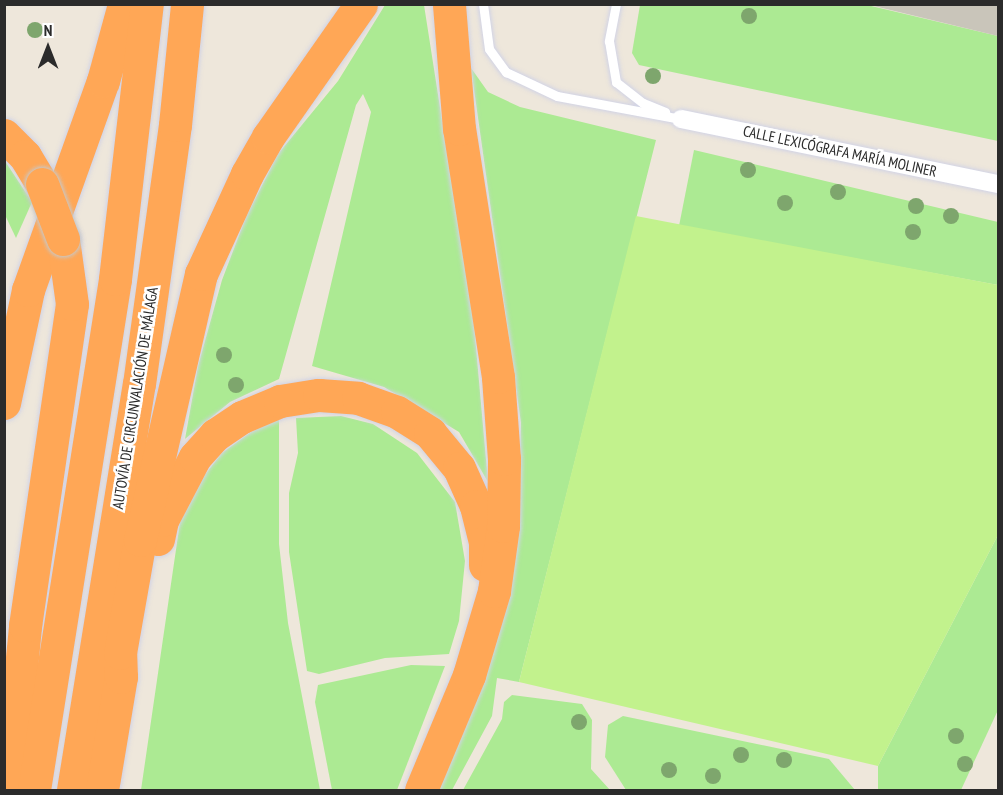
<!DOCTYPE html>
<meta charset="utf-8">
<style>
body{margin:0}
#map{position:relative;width:1003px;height:795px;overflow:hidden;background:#eee7db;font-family:"PT Sans Narrow",sans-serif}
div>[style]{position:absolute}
.green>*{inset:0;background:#acea93}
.pitch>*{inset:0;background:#c2f28d}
.building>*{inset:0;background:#c9c5ba}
.roads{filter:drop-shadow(0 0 2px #d1d3e5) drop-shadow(0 0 2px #d1d3e5)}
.lane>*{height:9px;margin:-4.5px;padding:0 4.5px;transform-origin:4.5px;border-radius:4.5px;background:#fff}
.street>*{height:18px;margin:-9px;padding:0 9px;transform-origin:9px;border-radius:9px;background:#fff}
.highway>*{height:33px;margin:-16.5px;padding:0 16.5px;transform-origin:16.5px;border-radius:16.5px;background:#ffa756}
.bridges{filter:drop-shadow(0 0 2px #c8c8c8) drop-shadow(0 0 2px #c8c8c8)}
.highway-bridge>*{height:33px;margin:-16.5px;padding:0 16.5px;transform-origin:16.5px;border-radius:16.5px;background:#ffa756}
.trees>*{width:16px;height:16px;margin:-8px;border-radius:50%;background:#7ea66d}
span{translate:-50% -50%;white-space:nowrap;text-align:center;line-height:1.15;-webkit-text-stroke:5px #fff;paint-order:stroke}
.street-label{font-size:15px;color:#2b2b2b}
.frame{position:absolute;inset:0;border:6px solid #2b2b2b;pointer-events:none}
.north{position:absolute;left:18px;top:18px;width:60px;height:60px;-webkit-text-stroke:4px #fff;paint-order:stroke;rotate:0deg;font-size:16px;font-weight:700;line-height:24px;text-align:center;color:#2b2b2b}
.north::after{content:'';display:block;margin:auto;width:21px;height:27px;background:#2b2b2b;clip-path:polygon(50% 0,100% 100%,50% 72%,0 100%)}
</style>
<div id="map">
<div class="green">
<i style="clip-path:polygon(385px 5px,424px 5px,474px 325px,488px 482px,459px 432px,384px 387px,312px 366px,371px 112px,363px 94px,356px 105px,279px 379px,230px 402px,185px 439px,198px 366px,222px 280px,246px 217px,278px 154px,338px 81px)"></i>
<i style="clip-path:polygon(640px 5px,867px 5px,998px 36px,998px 141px,639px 65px,632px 53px)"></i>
<i style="clip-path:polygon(471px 68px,488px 92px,520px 107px,656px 140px,519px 682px,497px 678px,492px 716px,452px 790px,431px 790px,493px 653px,518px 537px,521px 423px)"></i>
<i style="clip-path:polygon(694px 150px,998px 222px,998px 285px,679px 226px)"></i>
<i style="clip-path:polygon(5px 161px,32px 202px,16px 238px,5px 215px)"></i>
<i style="clip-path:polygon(341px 416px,373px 424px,417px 453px,455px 502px,465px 561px,459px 621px,449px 654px,385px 658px,319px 674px,307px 671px,289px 552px,289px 493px,298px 453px,296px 418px)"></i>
<i style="clip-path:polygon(279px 419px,279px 544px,288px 623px,320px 790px,141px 790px,180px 522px,196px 486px,222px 453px,251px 432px)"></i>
<i style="clip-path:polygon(998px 535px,998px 710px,961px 790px,878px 790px,878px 766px)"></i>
<i style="clip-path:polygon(411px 665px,445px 666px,397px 790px,332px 790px,315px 702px,318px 685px)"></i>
<i style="clip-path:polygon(512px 695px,582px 704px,592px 720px,591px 769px,610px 790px,463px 790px,502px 719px,504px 702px)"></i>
<i style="clip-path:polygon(623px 716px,829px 759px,855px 790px,626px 790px,605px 757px,608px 725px)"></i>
</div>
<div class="pitch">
<i style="clip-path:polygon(636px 216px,998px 285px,998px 535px,878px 766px,519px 682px)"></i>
</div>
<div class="building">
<i style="clip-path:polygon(998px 4px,998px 36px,870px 5px,871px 4px)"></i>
</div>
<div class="roads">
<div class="lane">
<i style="left:483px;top:4px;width:45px;rotate:82.4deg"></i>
<i style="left:489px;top:49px;width:29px;rotate:54deg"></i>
<i style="left:506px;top:72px;width:56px;rotate:25.2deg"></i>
<i style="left:557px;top:96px;width:126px;rotate:10.5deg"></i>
<i style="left:616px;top:4px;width:38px;rotate:101deg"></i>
<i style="left:609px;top:41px;width:42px;rotate:80.3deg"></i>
<i style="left:616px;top:82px;width:34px;rotate:38deg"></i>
<i style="left:643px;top:103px;width:24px;rotate:22deg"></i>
</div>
<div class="street">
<i style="left:681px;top:119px;width:324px;rotate:11.6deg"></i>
</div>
<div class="highway">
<i style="left:4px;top:135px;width:30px;rotate:45deg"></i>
<i style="left:25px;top:156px;width:33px;rotate:59deg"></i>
<i style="left:4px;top:403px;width:116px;rotate:-78deg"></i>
<i style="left:28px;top:290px;width:222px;rotate:-70.3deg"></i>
<i style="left:103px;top:81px;width:80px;rotate:-74.7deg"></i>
<i style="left:158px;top:539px;width:19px;rotate:-78deg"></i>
<i style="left:162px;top:520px;width:71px;rotate:-62.4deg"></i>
<i style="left:195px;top:457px;width:30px;rotate:-48deg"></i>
<i style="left:215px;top:435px;width:32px;rotate:-34deg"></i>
<i style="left:242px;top:417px;width:41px;rotate:-22.8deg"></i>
<i style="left:280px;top:401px;width:39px;rotate:-9deg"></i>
<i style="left:319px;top:395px;width:39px;rotate:4deg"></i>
<i style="left:358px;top:398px;width:41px;rotate:19.7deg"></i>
<i style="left:397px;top:412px;width:39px;rotate:32deg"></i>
<i style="left:430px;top:433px;width:45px;rotate:50.4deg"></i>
<i style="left:459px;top:468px;width:42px;rotate:65.9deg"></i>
<i style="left:476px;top:506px;width:37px;rotate:76deg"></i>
<i style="left:485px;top:542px;width:23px;rotate:90deg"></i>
<i style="left:9px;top:790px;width:165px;rotate:-84.4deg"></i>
<i style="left:25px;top:626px;width:325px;rotate:-81.7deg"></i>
<i style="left:72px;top:304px;width:66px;rotate:-97.9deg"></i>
<i style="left:34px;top:790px;width:517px;rotate:-80.99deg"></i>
<i style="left:115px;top:279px;width:277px;rotate:-83.4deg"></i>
<i style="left:73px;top:790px;width:411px;rotate:-80.8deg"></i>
<i style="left:139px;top:384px;width:261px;rotate:-82.1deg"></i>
<i style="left:175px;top:125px;width:122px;rotate:-84.3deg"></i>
<i style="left:102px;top:790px;width:115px;rotate:-80.5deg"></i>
<i style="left:121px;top:677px;width:24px;rotate:-92deg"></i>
<i style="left:120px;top:653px;width:115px;rotate:-80deg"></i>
<i style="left:140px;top:540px;width:273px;rotate:-77.1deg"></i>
<i style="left:201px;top:274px;width:110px;rotate:-65.3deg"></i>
<i style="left:247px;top:174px;width:43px;rotate:-60.4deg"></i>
<i style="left:268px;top:137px;width:162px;rotate:-55deg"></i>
<i style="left:421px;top:790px;width:125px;rotate:-67.3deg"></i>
<i style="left:469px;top:675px;width:88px;rotate:-73.4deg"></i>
<i style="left:494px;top:591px;width:66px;rotate:-82.1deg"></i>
<i style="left:503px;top:526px;width:67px;rotate:-89.1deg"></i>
<i style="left:504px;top:459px;width:82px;rotate:-94.2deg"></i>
<i style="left:498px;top:377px;width:251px;rotate:-98.9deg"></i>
<i style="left:459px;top:129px;width:125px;rotate:-94.6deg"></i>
</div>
</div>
<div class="bridges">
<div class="highway-bridge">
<i style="left:42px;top:184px;width:59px;rotate:69.1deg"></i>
</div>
</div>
<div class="trees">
<i style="left:749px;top:16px"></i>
<i style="left:35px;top:30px"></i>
<i style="left:653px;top:76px"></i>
<i style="left:748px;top:170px"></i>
<i style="left:838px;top:192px"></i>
<i style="left:785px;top:203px"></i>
<i style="left:916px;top:206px"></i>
<i style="left:951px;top:216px"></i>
<i style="left:913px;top:232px"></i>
<i style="left:224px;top:355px"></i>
<i style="left:236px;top:385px"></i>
<i style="left:579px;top:722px"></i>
<i style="left:956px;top:736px"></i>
<i style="left:741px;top:755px"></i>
<i style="left:784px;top:760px"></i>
<i style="left:965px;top:764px"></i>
<i style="left:669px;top:770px"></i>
<i style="left:713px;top:776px"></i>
</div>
<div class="street-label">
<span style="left:840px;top:151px;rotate:12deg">CALLE LEXICÓGRAFA MARÍA MOLINER</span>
<span style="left:135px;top:398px;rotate:-81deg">AUTOVÍA DE CIRCUNVALACIÓN DE MÁLAGA</span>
</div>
<div class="frame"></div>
<div class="north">N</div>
</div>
